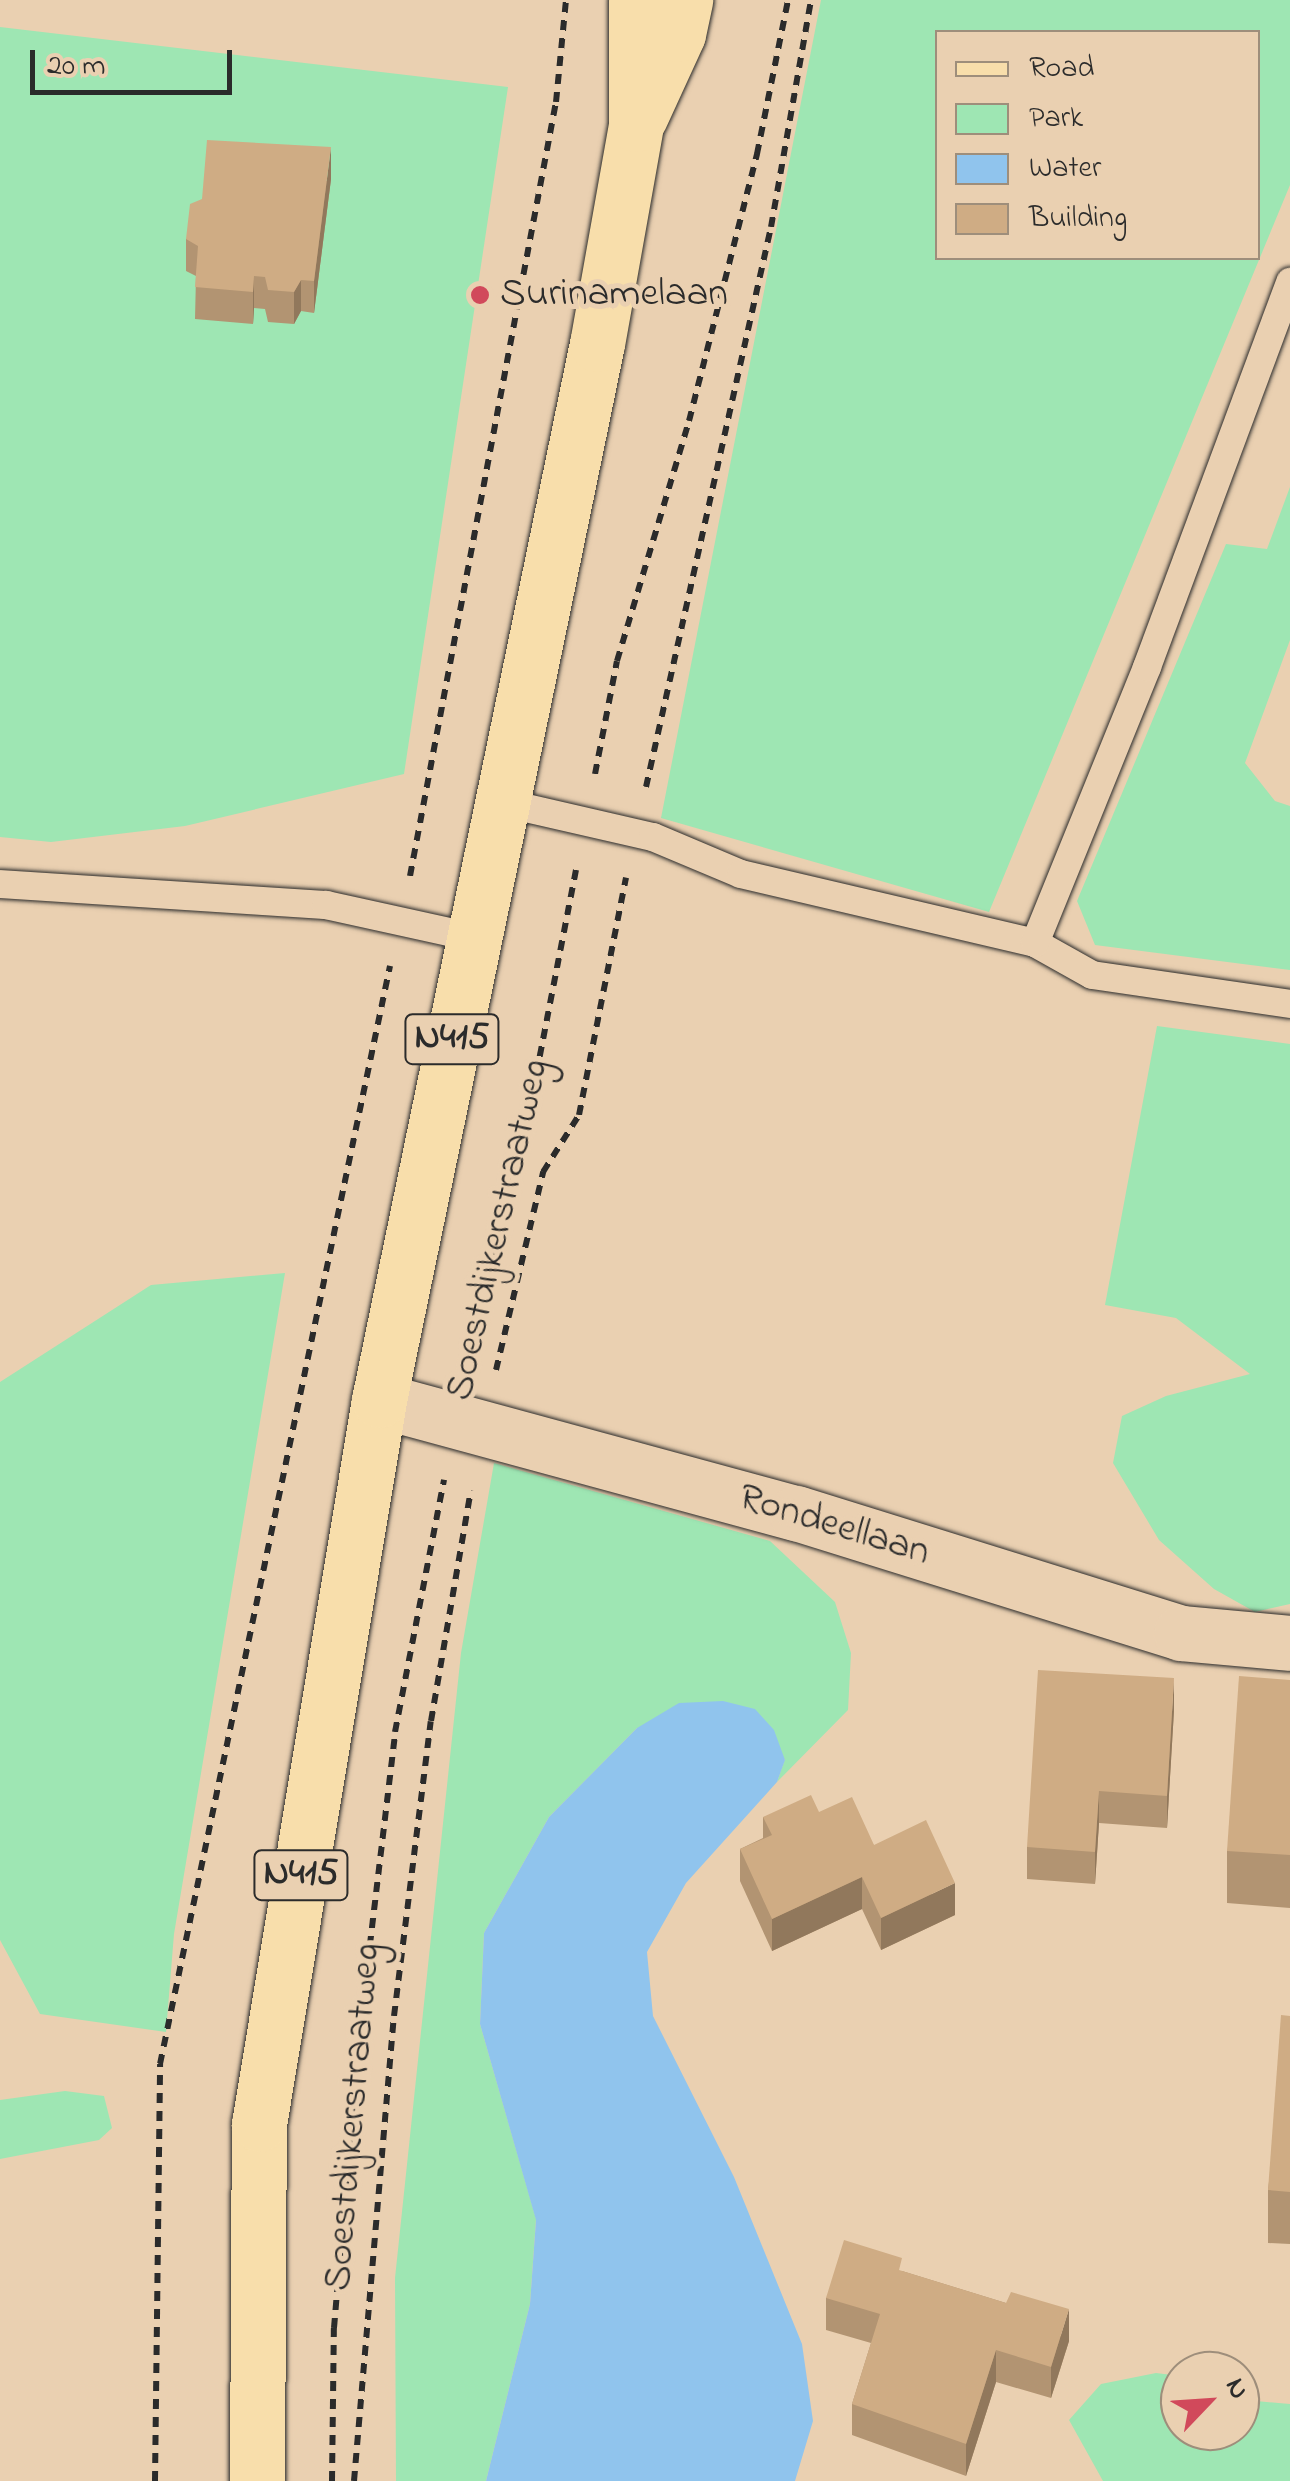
<!DOCTYPE html>
<style>
body{margin:0}
#map{position:relative;width:1290px;height:2481px;overflow:hidden;background:#ead0b1;font-family:"Indie Flower",sans-serif}
div>[style]{position:absolute}
.green>*{inset:0;background:#9ee6b3}
.water>*{inset:0;background:#90c4ed}
.path>*{height:6px;margin-top:-3px;transform-origin:0;background:repeating-linear-gradient(90deg,#2b2b2b 0 10px,transparent 0 18px)}
.roads{filter:drop-shadow(0 0 2px #2b2b2b) drop-shadow(0 0 2px #2b2b2b)}
.lane>*{height:28px;margin:-14px;padding:0 14px;transform-origin:14px;border-radius:14px;background:#ead0b1}
.street>*{height:55px;margin:-27.5px;padding:0 27.5px;transform-origin:27.5px;border-radius:27.5px;background:#ead0b1}
.primary>*{height:55px;margin:-27.5px;padding:0 27.5px;transform-origin:27.5px;border-radius:27.5px;background:#f8deab}
.wall>*{inset:0;background:#b29472}
.shaded-wall>*{inset:0;background:#91785c}
.building>*{inset:0;background:#cfac84}
.dots>*{width:28px;height:28px;translate:-50% -50%;box-sizing:border-box;border:5px solid #ead0b1;border-radius:50%}
span{translate:-50% -50%;white-space:nowrap;text-align:center;line-height:1.15;-webkit-text-stroke:10px #ead0b1;paint-order:stroke}
.shield-label span{padding:2px 8px;background:#ead0b1;border:2px solid;border-radius:8px;-webkit-text-stroke-width:0}
.shield-label{font-size:38px;color:#2b2b2b;font-weight:700}
.poi-label{font-size:40px;color:#2b2b2b}
.left{translate:0 -50%;text-align:left}
.street-label{font-size:40px;color:#2b2b2b}
.legend{position:absolute;left:935px;top:30px;width:325px;height:230px;box-sizing:border-box;background:#ead0b1;border:2px solid #9e8e7b;margin:0;padding:12px 18px;list-style:none;font-size:30px;color:#2b2b2b}
.legend li{display:flex;align-items:center;gap:20px;height:50px}
.legend b{width:50px;border:2px solid #9e8e7b}
.north{position:absolute;left:1160px;top:2351px;width:100px;height:100px;box-sizing:border-box;background:#ead0b1;border:2px solid #9e8e7b;border-radius:50%;rotate:65deg;font-size:28px;font-weight:700;line-height:40px;text-align:center;color:#2b2b2b}
.north::after{content:'';display:block;margin:auto;width:35px;height:45px;background:#d1495b;clip-path:polygon(50% 0,100% 100%,50% 72%,0 100%)}
.scale{position:absolute;left:30px;top:50px;width:202px;height:45px;box-sizing:border-box;border:5px solid #2b2b2b;border-top:0;padding-left:12px;font-size:30px;line-height:35px;white-space:nowrap;color:#2b2b2b;-webkit-text-stroke:8px #ead0b1;paint-order:stroke}
</style>
<div id="map">
<div class="green">
<i style="clip-path:polygon(evenodd,821px 0,1290px 0,1290px 185px,989px 912px,661px 818px,821px 0,938px 32px,1258px 32px,1258px 258px,938px 258px,938px 32px)"></i>
<i style="clip-path:polygon(0 27px,508px 87px,404px 774px,185px 826px,51px 842px,0 837px)"></i>
<i style="clip-path:polygon(1290px 487px,1290px 640px,1245px 763px,1275px 801px,1290px 806px,1290px 970px,1095px 945px,1077px 901px,1226px 544px,1267px 549px)"></i>
<i style="clip-path:polygon(1157px 1026px,1290px 1044px,1290px 1604px,1255px 1612px,1214px 1589px,1159px 1540px,1113px 1463px,1122px 1416px,1166px 1396px,1250px 1374px,1176px 1318px,1105px 1305px)"></i>
<i style="clip-path:polygon(285px 1273px,174px 1934px,166px 2032px,40px 2014px,0 1940px,0 1382px,151px 1285px)"></i>
<i style="clip-path:polygon(494px 1463px,770px 1541px,835px 1602px,851px 1653px,848px 1710px,777px 1782px,785px 1759px,637px 1728px,549px 1817px,484px 1933px,480px 2024px,536px 2219px,530px 2304px,486px 2481px,396px 2481px,395px 2278px,461px 1653px)"></i>
<i style="clip-path:polygon(65px 2091px,104px 2096px,112px 2128px,99px 2140px,0 2159px,0 2100px)"></i>
<i style="clip-path:polygon(1156px 2373px,1180px 2376px,1180px 2431px,1240px 2431px,1240px 2385px,1256px 2401px,1290px 2404px,1290px 2481px,1103px 2481px,1069px 2420px,1101px 2384px)"></i>
</div>
<div class="water">
<i style="clip-path:polygon(723px 1701px,755px 1709px,774px 1730px,785px 1760px,777px 1782px,686px 1883px,647px 1952px,653px 2016px,734px 2177px,802px 2344px,813px 2421px,795px 2481px,486px 2481px,530px 2304px,536px 2220px,480px 2024px,484px 1933px,549px 1817px,637px 1728px,679px 1703px)"></i>
</div>
<div class="path">
<i style="left:595px;top:774px;width:115px;rotate:-79deg"></i>
<i style="left:617px;top:661px;width:251px;rotate:-73.3deg"></i>
<i style="left:689px;top:421px;width:276px;rotate:-75.7deg"></i>
<i style="left:757px;top:154px;width:157px;rotate:-78.6deg"></i>
<i style="left:646px;top:787px;width:574px;rotate:-77.42deg"></i>
<i style="left:771px;top:227px;width:230px;rotate:-80deg"></i>
<i style="left:410px;top:876px;width:788px;rotate:-79.32deg"></i>
<i style="left:556px;top:102px;width:102px;rotate:-84.4deg"></i>
<i style="left:470px;top:1360px;width:240px;rotate:-76.5deg"></i>
<i style="left:526px;top:1127px;width:262px;rotate:-79deg"></i>
<i style="left:496px;top:1370px;width:204px;rotate:-76.6deg"></i>
<i style="left:543px;top:1172px;width:67px;rotate:-57.7deg"></i>
<i style="left:579px;top:1115px;width:242px;rotate:-78.8deg"></i>
<i style="left:155px;top:2481px;width:417px;rotate:-89.3deg"></i>
<i style="left:160px;top:2064px;width:1122px;rotate:-78.17deg"></i>
<i style="left:332px;top:2481px;width:153px;rotate:-89.3deg"></i>
<i style="left:334px;top:2328px;width:276px;rotate:-85.2deg"></i>
<i style="left:357px;top:2053px;width:323px;rotate:-83.2deg"></i>
<i style="left:395px;top:1732px;width:257px;rotate:-79deg"></i>
<i style="left:354px;top:2481px;width:467px;rotate:-85.1deg"></i>
<i style="left:394px;top:2016px;width:297px;rotate:-82.9deg"></i>
<i style="left:431px;top:1721px;width:234px;rotate:-80.2deg"></i>
</div>
<div class="roads">
<div class="lane">
<i style="left:500px;top:802px;width:157px;rotate:12.9deg"></i>
<i style="left:653px;top:837px;width:95px;rotate:22.8deg"></i>
<i style="left:741px;top:874px;width:302px;rotate:13.2deg"></i>
<i style="left:1035px;top:943px;width:65px;rotate:29.3deg"></i>
<i style="left:1092px;top:975px;width:200px;rotate:8.3deg"></i>
<i style="left:0;top:884px;width:327px;rotate:3.7deg"></i>
<i style="left:326px;top:905px;width:148px;rotate:12.4deg"></i>
<i style="left:1035px;top:943px;width:298px;rotate:-67.9deg"></i>
<i style="left:1147px;top:667px;width:411px;rotate:-69.6deg"></i>
</div>
<div class="street">
<i style="left:379px;top:1400px;width:432px;rotate:15.2deg"></i>
<i style="left:796px;top:1513px;width:403px;rotate:17.3deg"></i>
<i style="left:1181px;top:1633px;width:109px;rotate:5.2deg"></i>
</div>
<div class="primary">
<i style="left:640px;top:117px;width:91px;rotate:-65.4deg"></i>
<i style="left:678px;top:34px;width:35px;rotate:-78deg"></i>
<i style="left:257px;top:2481px;width:357px;rotate:-89.7deg"></i>
<i style="left:259px;top:2124px;width:734px;rotate:-80.59deg"></i>
<i style="left:379px;top:1400px;width:1078px;rotate:-78.34deg"></i>
<i style="left:597px;top:344px;width:223px;rotate:-79.9deg"></i>
<i style="left:636px;top:124px;width:124px;rotate:-90deg"></i>
</div>
</div>
<div class="wall">
<i style="clip-path:polygon(331px 179px,314px 313px,301px 311px,294px 324px,268px 322px,265px 309px,254px 308px,253px 324px,195px 319px,196px 276px,186px 271px,186px 239px)"></i>
<i style="clip-path:polygon(1290px 1680px,1290px 1908px,1227px 1903px,1227px 1851px)"></i>
<i style="clip-path:polygon(1174px 1710px,1167px 1828px,1099px 1823px,1095px 1884px,1027px 1879px,1027px 1847px)"></i>
<i style="clip-path:polygon(819px 1812px,874px 1845px,955px 1915px,881px 1950px,862px 1909px,772px 1951px,740px 1881px,740px 1849px,763px 1838px,763px 1817px)"></i>
<i style="clip-path:polygon(1290px 2016px,1290px 2244px,1268px 2243px,1268px 2190px)"></i>
<i style="clip-path:polygon(902px 2271px,1006px 2303px,1069px 2341px,1051px 2398px,996px 2382px,966px 2476px,852px 2435px,852px 2404px,871px 2343px,826px 2330px,826px 2298px)"></i>
</div>
<div class="shaded-wall">
<i style="clip-path:polygon(331px 147px,331px 179px,314px 313px,314px 281px)"></i>
<i style="clip-path:polygon(254px 276px,254px 308px,253px 324px,253px 292px)"></i>
<i style="clip-path:polygon(301px 280px,301px 311px,294px 324px,294px 292px)"></i>
<i style="clip-path:polygon(1174px 1678px,1174px 1710px,1167px 1828px,1167px 1796px)"></i>
<i style="clip-path:polygon(1099px 1791px,1099px 1823px,1095px 1884px,1095px 1852px)"></i>
<i style="clip-path:polygon(862px 1877px,862px 1909px,772px 1951px,772px 1919px)"></i>
<i style="clip-path:polygon(955px 1883px,955px 1915px,881px 1950px,881px 1918px)"></i>
<i style="clip-path:polygon(1069px 2309px,1069px 2341px,1051px 2398px,1051px 2367px)"></i>
<i style="clip-path:polygon(996px 2350px,996px 2382px,966px 2476px,966px 2444px)"></i>
</div>
<div class="building">
<i style="clip-path:polygon(207px 140px,331px 147px,314px 281px,301px 280px,294px 292px,268px 290px,265px 277px,254px 276px,253px 292px,195px 287px,198px 246px,186px 239px,190px 204px,202px 199px)"></i>
<i style="clip-path:polygon(1038px 1670px,1174px 1678px,1167px 1796px,1099px 1791px,1095px 1852px,1027px 1847px)"></i>
<i style="clip-path:polygon(1239px 1676px,1290px 1680px,1290px 1855px,1227px 1851px)"></i>
<i style="clip-path:polygon(811px 1795px,819px 1812px,852px 1797px,874px 1845px,926px 1820px,955px 1883px,881px 1918px,862px 1877px,772px 1919px,740px 1849px,772px 1835px,763px 1817px)"></i>
<i style="clip-path:polygon(1281px 2015px,1290px 2016px,1290px 2192px,1268px 2190px)"></i>
<i style="clip-path:polygon(844px 2240px,902px 2258px,899px 2270px,1006px 2303px,1011px 2292px,1069px 2309px,1051px 2367px,996px 2350px,966px 2444px,852px 2404px,880px 2314px,826px 2298px)"></i>
</div>
<div class="dots">
<i style="left:480px;top:295px;background:#d1495b"></i>
</div>
<div class="shield-label">
<span style="left:452px;top:1039px">N415</span>
<span style="left:301px;top:1875px">N415</span>
</div>
<div class="poi-label">
<span class="left" style="left:500px;top:295px">Surinamelaan</span>
</div>
<div class="street-label">
<span style="left:499px;top:1230px;rotate:-77deg">Soestdijkerstraatweg</span>
<span style="left:834px;top:1526px;rotate:17deg">Rondeellaan</span>
<span style="left:354px;top:2117px;rotate:-85deg">Soestdijkerstraatweg</span>
</div>
<ul class="legend">
<li><b style="height:12px;background:#f8deab"></b>Road</li>
<li><b style="height:28px;background:#9ee6b3"></b>Park</li>
<li><b style="height:28px;background:#90c4ed"></b>Water</li>
<li><b style="height:28px;background:#cfac84"></b>Building</li>
</ul>
<div class="north">N</div>
<div class="scale">20 m</div>
</div>
